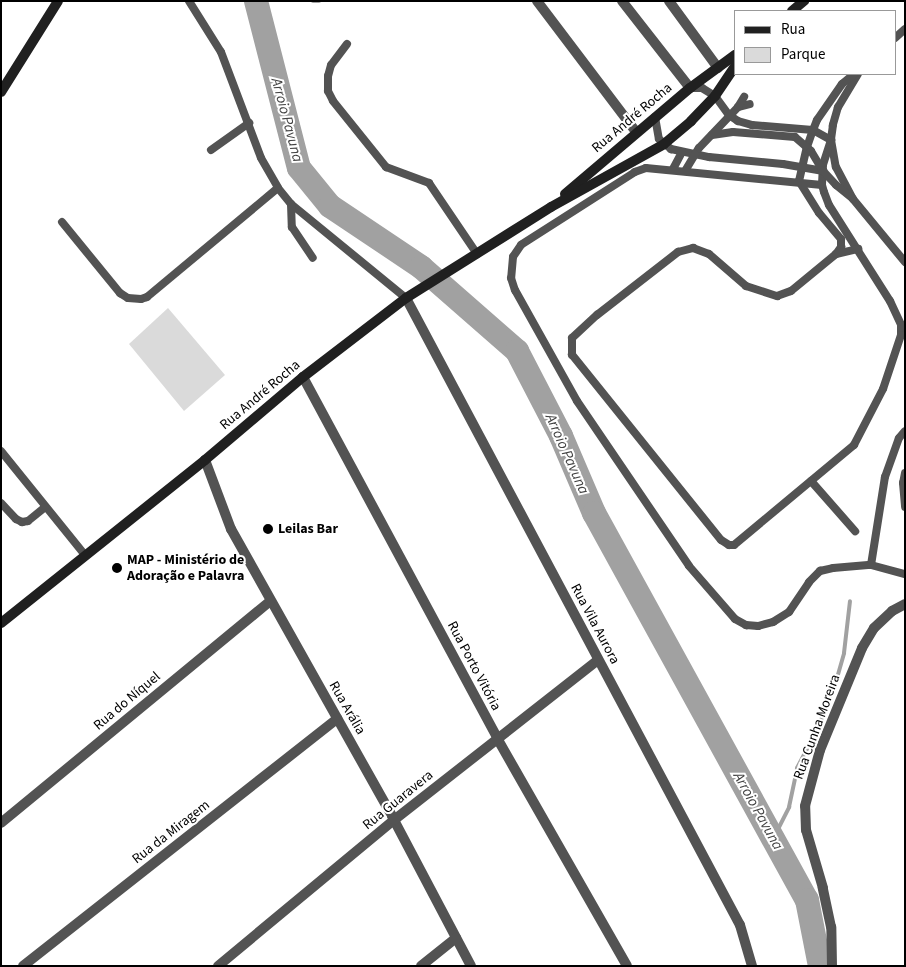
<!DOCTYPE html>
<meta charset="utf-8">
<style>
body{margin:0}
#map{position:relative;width:906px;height:967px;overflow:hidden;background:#fff;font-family:"Source Sans 3",sans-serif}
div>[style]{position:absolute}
.green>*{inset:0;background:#dadada}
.stream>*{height:4px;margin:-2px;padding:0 2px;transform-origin:2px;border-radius:2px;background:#a1a1a1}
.river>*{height:24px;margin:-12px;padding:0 12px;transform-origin:12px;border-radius:12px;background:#a1a1a1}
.lane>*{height:8px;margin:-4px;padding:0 4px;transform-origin:4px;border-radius:4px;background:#535353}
.street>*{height:10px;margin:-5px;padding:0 5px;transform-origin:5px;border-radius:5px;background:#535353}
.secondary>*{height:10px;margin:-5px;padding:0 5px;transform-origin:5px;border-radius:5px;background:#202020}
.dots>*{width:14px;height:14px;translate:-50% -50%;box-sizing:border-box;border:2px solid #fff;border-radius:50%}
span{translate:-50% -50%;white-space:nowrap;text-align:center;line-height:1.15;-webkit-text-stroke:4px #fff;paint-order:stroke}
.street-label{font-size:14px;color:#000}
.poi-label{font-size:14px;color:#000;font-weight:700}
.left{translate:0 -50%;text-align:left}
.water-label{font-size:15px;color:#424242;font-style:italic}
.frame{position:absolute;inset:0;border:2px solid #000;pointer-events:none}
.legend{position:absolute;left:734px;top:10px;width:162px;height:65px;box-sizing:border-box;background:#fff;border:1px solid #999;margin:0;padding:6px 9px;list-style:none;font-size:15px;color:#000}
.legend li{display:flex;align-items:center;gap:10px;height:25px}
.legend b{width:25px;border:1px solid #999}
</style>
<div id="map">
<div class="green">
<i style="clip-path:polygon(168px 308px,225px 375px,184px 411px,129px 344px)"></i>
</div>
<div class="stream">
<i style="left:313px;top:1px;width:6px"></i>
<i style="left:257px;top:4px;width:7px;rotate:-27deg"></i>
<i style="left:773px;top:839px;width:36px;rotate:-63deg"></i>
<i style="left:789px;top:807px;width:40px;rotate:-78deg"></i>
<i style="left:797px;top:768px;width:45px;rotate:-62.3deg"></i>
<i style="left:818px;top:728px;width:53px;rotate:-69.2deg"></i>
<i style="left:837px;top:678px;width:26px;rotate:-74deg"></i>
<i style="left:844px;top:653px;width:52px;rotate:-83.4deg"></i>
</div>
<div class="river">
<i style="left:256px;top:1px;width:172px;rotate:75.6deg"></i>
<i style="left:299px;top:168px;width:49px;rotate:50.8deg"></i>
<i style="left:330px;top:206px;width:110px;rotate:33.8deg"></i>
<i style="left:421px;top:267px;width:128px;rotate:41.2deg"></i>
<i style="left:517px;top:351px;width:96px;rotate:62.6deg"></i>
<i style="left:561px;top:436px;width:84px;rotate:66.8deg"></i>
<i style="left:594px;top:513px;width:442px;rotate:61.2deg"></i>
<i style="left:807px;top:900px;width:67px;rotate:78.9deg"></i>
</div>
<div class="lane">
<i style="left:189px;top:1px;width:60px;rotate:57.9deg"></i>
<i style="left:221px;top:52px;width:113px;rotate:69.3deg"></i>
<i style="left:261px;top:158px;width:34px;rotate:60deg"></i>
<i style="left:278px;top:188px;width:21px;rotate:51deg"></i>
<i style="left:291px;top:204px;width:149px;rotate:39.3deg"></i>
<i style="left:895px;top:38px;width:13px;rotate:-42deg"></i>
<i style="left:347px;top:44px;width:26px;rotate:127deg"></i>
<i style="left:331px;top:65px;width:11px;rotate:105deg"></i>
<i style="left:328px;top:76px;width:15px;rotate:90deg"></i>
<i style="left:328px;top:91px;width:11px;rotate:63deg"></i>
<i style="left:333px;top:101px;width:85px;rotate:51.2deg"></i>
<i style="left:386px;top:167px;width:46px;rotate:20.4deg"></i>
<i style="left:429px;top:183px;width:86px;rotate:55.9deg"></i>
<i style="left:858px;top:74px;width:39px;rotate:121deg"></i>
<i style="left:838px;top:107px;width:19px;rotate:106deg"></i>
<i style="left:833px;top:125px;width:15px;rotate:98deg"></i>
<i style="left:831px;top:140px;width:27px;rotate:80deg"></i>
<i style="left:836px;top:167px;width:36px;rotate:62deg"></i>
<i style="left:853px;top:199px;width:82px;rotate:50.5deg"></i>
<i style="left:690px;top:88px;width:12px"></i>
<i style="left:702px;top:88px;width:15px;rotate:32deg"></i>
<i style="left:715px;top:96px;width:24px;rotate:54deg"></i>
<i style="left:729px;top:115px;width:11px;rotate:34deg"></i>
<i style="left:738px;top:121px;width:15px;rotate:16deg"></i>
<i style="left:752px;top:125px;width:61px;rotate:4.7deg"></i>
<i style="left:813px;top:130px;width:21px;rotate:29deg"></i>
<i style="left:831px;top:140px;width:26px;rotate:108deg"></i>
<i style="left:823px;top:165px;width:20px;rotate:93deg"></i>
<i style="left:822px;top:185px;width:7px;rotate:74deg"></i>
<i style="left:824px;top:192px;width:14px;rotate:69deg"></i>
<i style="left:829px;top:205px;width:114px;rotate:57.6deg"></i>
<i style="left:890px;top:301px;width:26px;rotate:65deg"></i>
<i style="left:901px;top:325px;width:10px;rotate:90deg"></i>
<i style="left:901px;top:335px;width:57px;rotate:108.4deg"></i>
<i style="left:883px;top:389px;width:63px;rotate:117.4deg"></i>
<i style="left:854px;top:445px;width:156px;rotate:140.2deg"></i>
<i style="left:734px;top:545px;width:5px;rotate:180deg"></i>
<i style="left:729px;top:545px;width:9px;rotate:-148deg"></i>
<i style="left:721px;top:540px;width:238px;rotate:-128.8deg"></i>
<i style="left:572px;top:355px;width:17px;rotate:-90deg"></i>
<i style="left:572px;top:338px;width:34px;rotate:-43deg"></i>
<i style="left:597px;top:315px;width:103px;rotate:-37.9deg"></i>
<i style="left:678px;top:252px;width:16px;rotate:-15deg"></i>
<i style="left:693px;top:248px;width:17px;rotate:21deg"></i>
<i style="left:709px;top:254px;width:49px;rotate:40.9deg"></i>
<i style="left:746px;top:286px;width:33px;rotate:18deg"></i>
<i style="left:777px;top:296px;width:15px;rotate:-20deg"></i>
<i style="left:791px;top:291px;width:58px;rotate:-39.4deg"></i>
<i style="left:836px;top:254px;width:9px;rotate:-54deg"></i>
<i style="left:841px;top:247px;width:8px;rotate:-90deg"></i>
<i style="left:841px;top:239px;width:34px;rotate:-130deg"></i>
<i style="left:819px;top:213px;width:38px;rotate:-122deg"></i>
<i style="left:799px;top:181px;width:35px;rotate:-77deg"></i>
<i style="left:807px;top:147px;width:18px;rotate:-71deg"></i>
<i style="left:813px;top:130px;width:11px;rotate:-68deg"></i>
<i style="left:817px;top:120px;width:44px;rotate:-55.2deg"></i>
<i style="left:842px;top:84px;width:16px;rotate:-40deg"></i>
<i style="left:738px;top:107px;width:12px;rotate:-14deg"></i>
<i style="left:655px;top:117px;width:22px;rotate:80deg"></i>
<i style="left:659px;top:139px;width:16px;rotate:40deg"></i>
<i style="left:671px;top:149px;width:39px;rotate:12deg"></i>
<i style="left:709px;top:157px;width:74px;rotate:5.4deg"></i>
<i style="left:783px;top:164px;width:41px;rotate:9.9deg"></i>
<i style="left:712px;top:135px;width:21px;rotate:-8deg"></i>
<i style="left:733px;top:132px;width:62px;rotate:4.6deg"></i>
<i style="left:795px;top:137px;width:21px;rotate:41deg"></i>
<i style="left:811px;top:151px;width:23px;rotate:59deg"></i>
<i style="left:823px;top:171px;width:19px;rotate:47deg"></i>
<i style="left:836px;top:185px;width:21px;rotate:39deg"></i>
<i style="left:211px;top:150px;width:47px;rotate:-35.4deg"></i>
<i style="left:673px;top:169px;width:19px;rotate:-62deg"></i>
<i style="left:685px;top:171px;width:27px;rotate:-59deg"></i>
<i style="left:699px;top:148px;width:57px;rotate:-46.4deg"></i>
<i style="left:738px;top:107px;width:12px;rotate:-59deg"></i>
<i style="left:822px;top:185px;width:177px;rotate:-174.5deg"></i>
<i style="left:646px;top:168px;width:12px;rotate:160deg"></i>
<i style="left:635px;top:172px;width:135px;rotate:147.4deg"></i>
<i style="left:521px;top:245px;width:14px;rotate:124deg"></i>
<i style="left:513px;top:257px;width:21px;rotate:95deg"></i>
<i style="left:511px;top:278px;width:13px;rotate:72deg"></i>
<i style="left:515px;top:290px;width:127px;rotate:60.8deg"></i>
<i style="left:577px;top:401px;width:199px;rotate:55.8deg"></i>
<i style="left:689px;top:566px;width:70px;rotate:49deg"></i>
<i style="left:735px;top:619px;width:13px;rotate:29deg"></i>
<i style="left:746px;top:625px;width:12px;rotate:5deg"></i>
<i style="left:758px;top:626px;width:16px;rotate:-15deg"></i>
<i style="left:773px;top:622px;width:19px;rotate:-32deg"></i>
<i style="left:789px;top:612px;width:36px;rotate:-56deg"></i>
<i style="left:809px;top:582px;width:16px;rotate:-45deg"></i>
<i style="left:820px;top:571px;width:13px;rotate:-13deg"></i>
<i style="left:833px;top:568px;width:38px;rotate:-5deg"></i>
<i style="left:871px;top:565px;width:35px;rotate:15deg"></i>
<i style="left:291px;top:204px;width:23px;rotate:88deg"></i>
<i style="left:292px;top:227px;width:37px;rotate:56deg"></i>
<i style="left:62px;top:222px;width:92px;rotate:50.8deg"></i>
<i style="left:120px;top:293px;width:9px;rotate:32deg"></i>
<i style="left:128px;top:298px;width:13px;rotate:4deg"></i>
<i style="left:141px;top:299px;width:6px;rotate:-18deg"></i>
<i style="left:147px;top:297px;width:170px;rotate:-39.8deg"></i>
<i style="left:836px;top:254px;width:23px;rotate:-13deg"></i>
<i style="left:1px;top:451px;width:134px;rotate:51.1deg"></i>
<i style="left:905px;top:473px;width:10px;rotate:101deg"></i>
<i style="left:903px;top:483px;width:24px;rotate:85deg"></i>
<i style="left:811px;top:481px;width:67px;rotate:48.7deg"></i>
<i style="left:1px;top:503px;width:22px;rotate:47deg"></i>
<i style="left:16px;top:519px;width:7px;rotate:27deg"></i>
<i style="left:22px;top:522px;width:6px;rotate:-9deg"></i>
<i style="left:28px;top:521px;width:22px;rotate:-39deg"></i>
<i style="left:871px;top:565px;width:89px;rotate:-81deg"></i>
<i style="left:885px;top:477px;width:41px;rotate:-70.3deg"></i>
<i style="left:899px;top:438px;width:9px;rotate:-49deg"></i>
</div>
<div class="street">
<i style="left:537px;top:1px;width:164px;rotate:52.9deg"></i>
<i style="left:622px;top:1px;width:110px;rotate:52deg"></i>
<i style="left:669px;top:1px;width:83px;rotate:53.8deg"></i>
<i style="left:406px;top:298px;width:710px;rotate:61.96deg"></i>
<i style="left:740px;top:925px;width:43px;rotate:73.7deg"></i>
<i style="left:303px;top:377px;width:410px;rotate:61.7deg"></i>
<i style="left:497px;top:738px;width:262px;rotate:60.3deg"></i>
<i style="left:205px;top:460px;width:74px;rotate:69.4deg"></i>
<i style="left:231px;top:529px;width:334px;rotate:60.7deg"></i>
<i style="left:394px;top:820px;width:165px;rotate:62.2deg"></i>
<i style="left:1px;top:823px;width:349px;rotate:-39.5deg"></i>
<i style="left:23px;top:966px;width:400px;rotate:-38.2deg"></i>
<i style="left:218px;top:966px;width:229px;rotate:-39.7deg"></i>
<i style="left:394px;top:820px;width:259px;rotate:-38.1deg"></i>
<i style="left:421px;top:966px;width:45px;rotate:-38.7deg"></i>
<i style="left:832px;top:966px;width:39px;rotate:-91deg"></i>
<i style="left:831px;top:927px;width:40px;rotate:-102deg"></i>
<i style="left:823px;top:888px;width:60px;rotate:-106.3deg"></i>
<i style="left:806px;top:830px;width:24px;rotate:-92deg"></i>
<i style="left:805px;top:806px;width:58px;rotate:-75deg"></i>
<i style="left:820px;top:750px;width:110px;rotate:-67.6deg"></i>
<i style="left:862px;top:648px;width:23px;rotate:-59deg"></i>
<i style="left:874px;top:628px;width:25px;rotate:-43deg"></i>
<i style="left:892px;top:611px;width:15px;rotate:-28deg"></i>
</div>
<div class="secondary">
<i style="left:792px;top:11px;width:16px;rotate:-40deg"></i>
<i style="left:1px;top:92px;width:107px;rotate:-57.9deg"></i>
<i style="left:565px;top:194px;width:164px;rotate:-40.3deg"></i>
<i style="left:690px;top:88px;width:56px;rotate:-36.3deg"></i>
<i style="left:1px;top:623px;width:261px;rotate:-38.6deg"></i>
<i style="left:205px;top:460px;width:128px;rotate:-40.3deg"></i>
<i style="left:303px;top:377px;width:130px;rotate:-37.5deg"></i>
<i style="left:406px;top:298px;width:171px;rotate:-32.1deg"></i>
<i style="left:551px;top:207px;width:129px;rotate:-29.1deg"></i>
<i style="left:664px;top:144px;width:35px;rotate:-40deg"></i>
<i style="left:691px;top:121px;width:35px;rotate:-46deg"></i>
<i style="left:715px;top:96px;width:36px;rotate:-56deg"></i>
</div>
<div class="dots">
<i style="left:268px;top:529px;background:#000"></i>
<i style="left:117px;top:568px;background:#000"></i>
</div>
<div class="street-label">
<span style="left:632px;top:118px;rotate:-40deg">Rua André Rocha</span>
<span style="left:260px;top:395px;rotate:-40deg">Rua André Rocha</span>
<span style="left:595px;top:624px;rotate:62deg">Rua Vila Aurora</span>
<span style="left:474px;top:666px;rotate:62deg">Rua Porto Vitória</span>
<span style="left:127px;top:701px;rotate:-40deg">Rua do Níquel</span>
<span style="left:347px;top:708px;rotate:60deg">Rua Arália</span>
<span style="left:817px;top:727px;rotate:-70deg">Rua Cunha Moreira</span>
<span style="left:398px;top:800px;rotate:-39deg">Rua Guaravera</span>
<span style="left:171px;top:832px;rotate:-38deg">Rua da Miragem</span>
</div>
<div class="poi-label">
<span class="left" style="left:278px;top:529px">Leilas Bar</span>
<span class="left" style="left:127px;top:568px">MAP - Ministério de<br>Adoração e Palavra</span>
</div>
<div class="water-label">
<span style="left:287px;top:120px;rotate:75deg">Arroio Pavuna</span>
<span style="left:567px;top:454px;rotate:66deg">Arroio Pavuna</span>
<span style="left:758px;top:811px;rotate:61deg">Arroio Pavuna</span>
</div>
<div class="frame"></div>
<ul class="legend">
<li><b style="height:6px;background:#202020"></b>Rua</li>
<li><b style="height:14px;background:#dadada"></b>Parque</li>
</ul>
</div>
